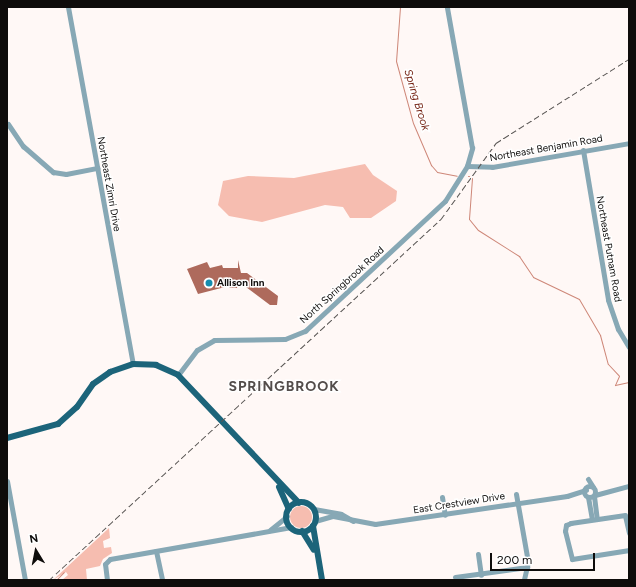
<!DOCTYPE html>
<style>
body{margin:0}
#map{position:relative;width:636px;height:587px;overflow:hidden;background:#fff8f6;font-family:Figtree,sans-serif}
div>[style]{position:absolute}
.green>*{inset:0;background:#f6bdb0}
.round{border-radius:50%}
.stream>*{height:1px;margin:-0.5px;padding:0 0.5px;transform-origin:0.5px;border-radius:0.5px;background:#ce8778}
.building>*{inset:0;background:#ae6a5c}
.minor>*{height:5px;margin:-2.5px;padding:0 2.5px;transform-origin:2.5px;border-radius:2.5px;background:#87a8b5}
.minor>.ring{margin:-2.5px;padding:0;box-sizing:content-box;background:none;border:5px solid #87a8b5;border-radius:50%}
.major>*{height:6px;margin:-3px;padding:0 3px;transform-origin:3px;border-radius:3px;background:#1c647a}
.major>.ring{margin:-3px;padding:0;box-sizing:content-box;background:none;border:6px solid #1c647a;border-radius:50%}
.rail>*{height:1px;margin-top:-0.5px;transform-origin:0;background:repeating-linear-gradient(90deg,#585553 0 6px,transparent 0 9px)}
.dots>*{width:11px;height:11px;translate:-50% -50%;box-sizing:border-box;border:2px solid #fff;border-radius:50%}
span{translate:-50% -50%;white-space:nowrap;text-align:center;line-height:1.15;-webkit-text-stroke:3px #fff;paint-order:stroke}
.street-label{font-size:10px;color:#0e0c0b}
.poi-label{font-size:10px;color:#0e0c0b;font-weight:700}
.left{translate:0 -50%;text-align:left}
.water-label{font-size:11px;color:#731f0f;font-style:italic}
.district-label{font-size:14px;color:#534d4b;font-weight:700;letter-spacing:1px}
.frame{position:absolute;inset:0;border:8px solid #0e0c0b;pointer-events:none}
.north{position:absolute;left:16px;top:531px;width:40px;height:40px;-webkit-text-stroke:3px #fff;paint-order:stroke;rotate:350deg;font-size:11px;font-weight:700;line-height:16px;text-align:center;color:#0e0c0b}
.north::after{content:'';display:block;margin:auto;width:14px;height:18px;background:#0e0c0b;clip-path:polygon(50% 0,100% 100%,50% 72%,0 100%)}
.scale{position:absolute;left:490px;top:553px;width:105px;height:18px;box-sizing:border-box;border:2px solid #0e0c0b;border-top:0;padding-left:5px;font-size:12px;line-height:14px;white-space:nowrap;color:#0e0c0b;-webkit-text-stroke:3px #fff;paint-order:stroke}
</style>
<div id="map">
<div class="green">
<i style="clip-path:polygon(365px 164px,373px 175px,397px 191px,396px 201px,371px 218px,350px 218px,343px 207px,325px 205px,262px 222px,229px 216px,218px 205px,223px 181px,248px 176px,294px 178px)"></i>
<i class="round" style="left:290px;top:506px;width:22px;height:22px"></i>
<i style="clip-path:polygon(109px 528px,110px 538px,103px 541px,104px 548px,111px 547px,112px 553px,103px 559px,100px 566px,86px 569px,87px 580px,62px 580px,68px 575px,66px 572px,53px 580px)"></i>
</div>
<div class="stream">
<i style="left:400px;top:7px;width:54px;rotate:94.2deg"></i>
<i style="left:396px;top:61px;width:64px;rotate:74.7deg"></i>
<i style="left:413px;top:123px;width:46px;rotate:66.8deg"></i>
<i style="left:431px;top:165px;width:9px;rotate:49deg"></i>
<i style="left:437px;top:172px;width:20px;rotate:11deg"></i>
<i style="left:468px;top:176px;width:1px"></i>
<i style="left:472px;top:178px;width:41px;rotate:94.2deg"></i>
<i style="left:469px;top:219px;width:14px;rotate:51deg"></i>
<i style="left:478px;top:230px;width:49px;rotate:32.4deg"></i>
<i style="left:519px;top:256px;width:25px;rotate:56deg"></i>
<i style="left:533px;top:277px;width:51px;rotate:25.6deg"></i>
<i style="left:579px;top:299px;width:42px;rotate:59.7deg"></i>
<i style="left:600px;top:335px;width:30px;rotate:75deg"></i>
<i style="left:608px;top:364px;width:16px;rotate:47deg"></i>
<i style="left:619px;top:376px;width:10px;rotate:114deg"></i>
<i style="left:615px;top:385px;width:14px;rotate:-12deg"></i>
<i style="left:56px;top:580px;width:11px;rotate:-45deg"></i>
</div>
<div class="building">
<i style="clip-path:polygon(238px 260px,241px 273px,247px 273px,278px 296px,277px 305px,270px 305px,238px 281px,237px 288px,229px 288px,229px 281px,223px 283px,225px 287px,198px 294px,187px 269px,207px 262px,210px 268px,222px 265px,223px 268px,238px 268px)"></i>
</div>
<div class="minor">
<i style="left:68px;top:7px;width:363px;rotate:79.7deg"></i>
<i style="left:8px;top:124px;width:27px;rotate:56deg"></i>
<i style="left:23px;top:146px;width:40px;rotate:41deg"></i>
<i style="left:53px;top:172px;width:13px;rotate:9deg"></i>
<i style="left:66px;top:174px;width:32px;rotate:-11deg"></i>
<i style="left:583px;top:150px;width:152px;rotate:80.5deg"></i>
<i style="left:608px;top:300px;width:31px;rotate:71deg"></i>
<i style="left:618px;top:329px;width:21px;rotate:59deg"></i>
<i style="left:467px;top:166px;width:25px;rotate:2deg"></i>
<i style="left:492px;top:167px;width:139px;rotate:-9.9deg"></i>
<i style="left:178px;top:375px;width:31px;rotate:-53deg"></i>
<i style="left:197px;top:350px;width:20px;rotate:-30deg"></i>
<i style="left:214px;top:340px;width:71px;rotate:-0.8deg"></i>
<i style="left:285px;top:339px;width:22px;rotate:-22deg"></i>
<i style="left:305px;top:331px;width:191px;rotate:-42.9deg"></i>
<i style="left:445px;top:201px;width:41px;rotate:-57.8deg"></i>
<i style="left:467px;top:166px;width:19px;rotate:-74deg"></i>
<i style="left:472px;top:148px;width:143px;rotate:-100.1deg"></i>
<i style="left:588px;top:479px;width:9px;rotate:58deg"></i>
<i style="left:7px;top:481px;width:101px;rotate:79.7deg"></i>
<i class="ring" style="left:584.5px;top:486.5px;width:6px;height:6px"></i>
<i style="left:516px;top:494px;width:69px;rotate:80deg"></i>
<i style="left:528px;top:562px;width:18px;rotate:103deg"></i>
<i style="left:595px;top:495px;width:35px;rotate:-15deg"></i>
<i style="left:594px;top:496px;width:23px;rotate:83deg"></i>
<i style="left:442px;top:497px;width:18px;rotate:81deg"></i>
<i style="left:588px;top:497px;width:22px;rotate:80deg"></i>
<i style="left:314px;top:509px;width:27px;rotate:10deg"></i>
<i style="left:341px;top:514px;width:14px;rotate:30deg"></i>
<i style="left:315px;top:521px;width:19px;rotate:-16deg"></i>
<i style="left:333px;top:516px;width:43px;rotate:10.8deg"></i>
<i style="left:375px;top:524px;width:194px;rotate:-8.3deg"></i>
<i style="left:567px;top:496px;width:20px;rotate:-18deg"></i>
<i style="left:270px;top:530px;width:22px;rotate:-39deg"></i>
<i style="left:629px;top:533px;width:18px;rotate:-103deg"></i>
<i style="left:625px;top:515px;width:55px;rotate:171.6deg"></i>
<i style="left:571px;top:523px;width:5px;rotate:158deg"></i>
<i style="left:566px;top:525px;width:6px;rotate:99deg"></i>
<i style="left:565px;top:531px;width:29px;rotate:76deg"></i>
<i style="left:572px;top:559px;width:58px;rotate:-9deg"></i>
<i style="left:156px;top:551px;width:30px;rotate:78deg"></i>
<i style="left:478px;top:554px;width:21px;rotate:82deg"></i>
<i style="left:455px;top:577px;width:73px;rotate:-7.9deg"></i>
<i style="left:107px;top:580px;width:16px;rotate:-97deg"></i>
<i style="left:105px;top:564px;width:7px;rotate:-45deg"></i>
<i style="left:110px;top:559px;width:184px;rotate:-10deg"></i>
</div>
<div class="major">
<i style="left:7px;top:438px;width:53px;rotate:-15.4deg"></i>
<i style="left:58px;top:424px;width:25px;rotate:-42deg"></i>
<i style="left:77px;top:407px;width:28px;rotate:-55deg"></i>
<i style="left:93px;top:384px;width:21px;rotate:-35deg"></i>
<i style="left:110px;top:372px;width:24px;rotate:-19deg"></i>
<i style="left:133px;top:364px;width:23px;rotate:2deg"></i>
<i style="left:156px;top:365px;width:24px;rotate:24deg"></i>
<i style="left:178px;top:375px;width:176px;rotate:46.6deg"></i>
<i style="left:279px;top:487px;width:24px;rotate:66deg"></i>
<i class="ring" style="left:286px;top:502px;width:24px;height:24px"></i>
<i style="left:313px;top:526px;width:55px;rotate:80.5deg"></i>
<i style="left:302px;top:531px;width:22px;rotate:58deg"></i>
</div>
<div class="rail">
<i style="left:49px;top:580px;width:533px;rotate:-42.64deg"></i>
<i style="left:441px;top:219px;width:94px;rotate:-54.1deg"></i>
<i style="left:496px;top:143px;width:157px;rotate:-32.3deg"></i>
</div>
<div class="dots">
<i style="left:209px;top:283px;background:#148daf"></i>
</div>
<div class="street-label">
<span style="left:546px;top:148px;rotate:-10deg">Northeast Benjamin Road</span>
<span style="left:109px;top:184px;rotate:80deg">Northeast Zimri Drive</span>
<span style="left:609px;top:249px;rotate:80deg">Northeast Putnam Road</span>
<span style="left:342px;top:285px;rotate:-42deg">North Springbrook Road</span>
<span style="left:459px;top:503px;rotate:-9deg">East Crestview Drive</span>
</div>
<div class="poi-label">
<span class="left" style="left:217px;top:283px">Allison Inn</span>
</div>
<div class="water-label">
<span style="left:416px;top:100px;rotate:73deg">Spring Brook</span>
</div>
<div class="district-label">
<span style="left:284px;top:387px">SPRINGBROOK</span>
</div>
<div class="frame"></div>
<div class="north">N</div>
<div class="scale">200 m</div>
</div>
